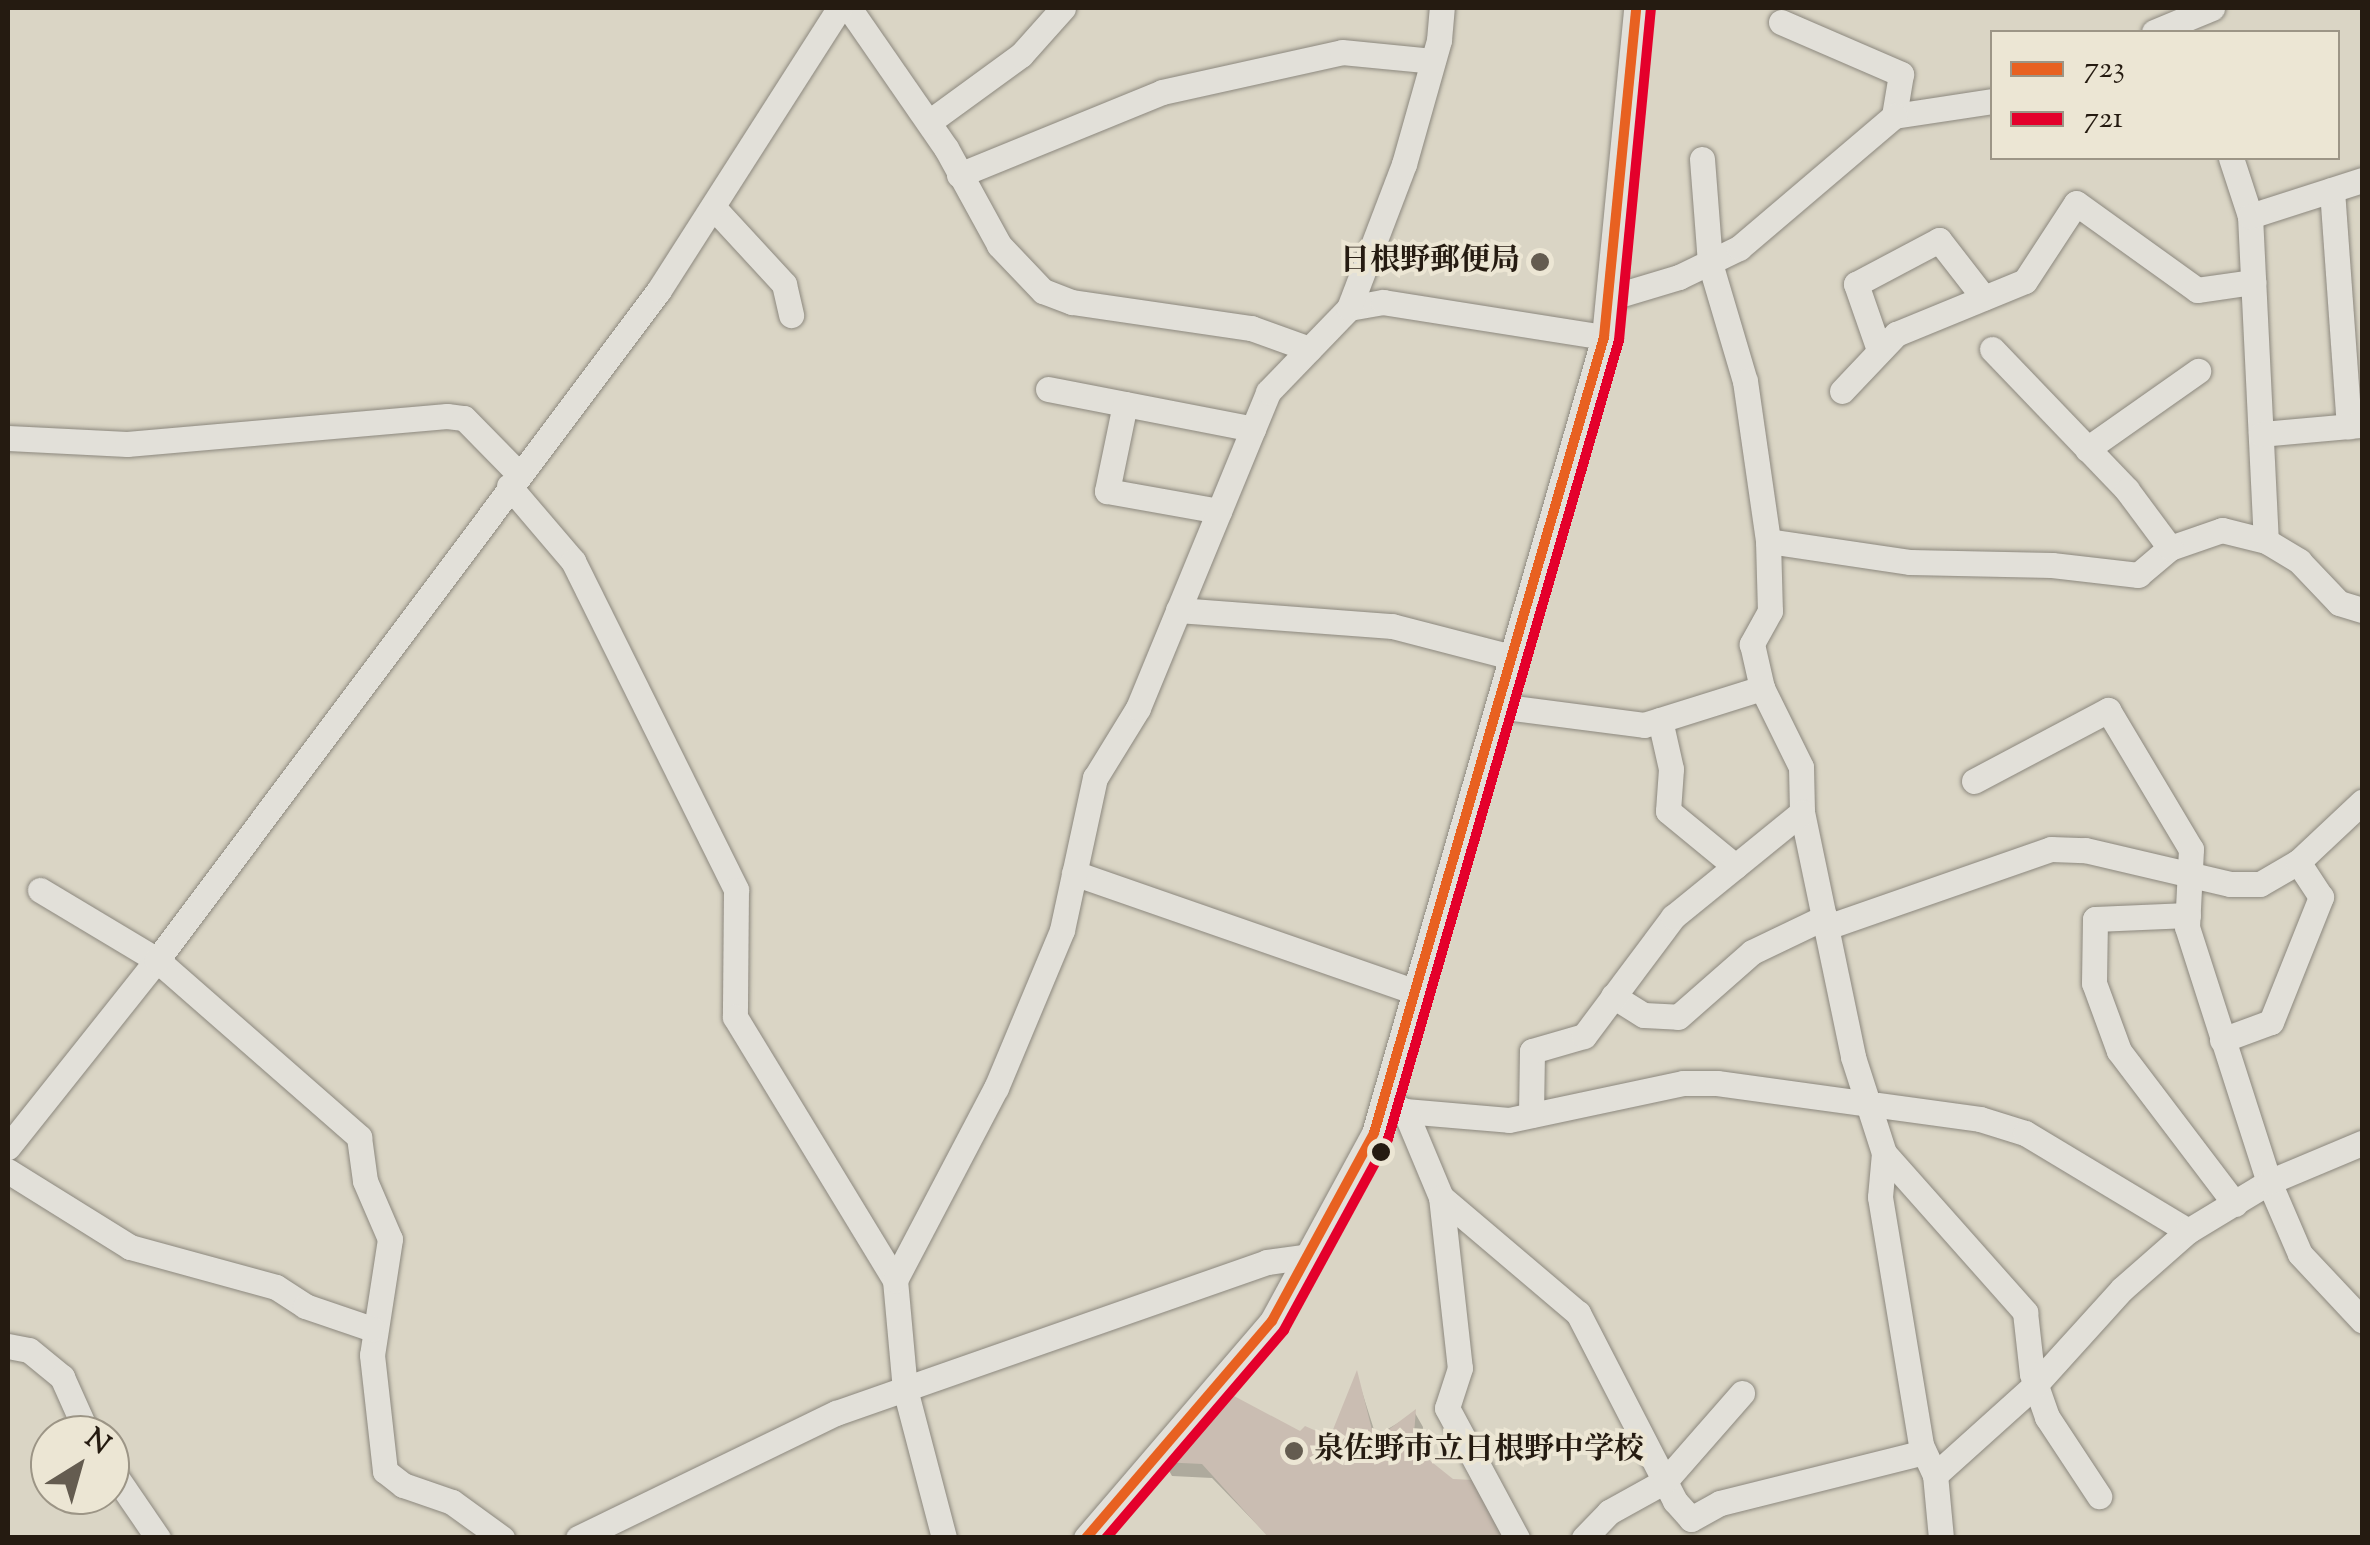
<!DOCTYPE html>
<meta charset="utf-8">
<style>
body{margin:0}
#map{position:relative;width:2370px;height:1545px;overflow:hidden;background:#dad5c5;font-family:"Sorts Mill Goudy","Noto Serif JP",serif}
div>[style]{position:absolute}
.shadow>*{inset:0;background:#0003}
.building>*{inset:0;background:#cabdb2}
.roads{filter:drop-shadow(0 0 2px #8c887e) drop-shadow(0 0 2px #8c887e)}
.street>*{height:25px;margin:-12.5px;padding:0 12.5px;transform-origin:12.5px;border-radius:12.5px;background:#e2e0d9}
.bus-1>*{height:10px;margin:-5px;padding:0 5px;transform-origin:5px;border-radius:5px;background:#e86121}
.bus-2>*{height:10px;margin:-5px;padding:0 5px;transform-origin:5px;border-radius:5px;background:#e4002b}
.dots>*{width:28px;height:28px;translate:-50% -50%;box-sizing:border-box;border:5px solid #ece6d4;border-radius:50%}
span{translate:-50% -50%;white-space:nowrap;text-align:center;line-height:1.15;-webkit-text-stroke:8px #ece6d4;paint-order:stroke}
.poi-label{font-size:30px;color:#251b11;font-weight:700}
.right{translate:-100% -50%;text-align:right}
.left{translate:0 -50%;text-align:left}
.frame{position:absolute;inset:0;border:10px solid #251b11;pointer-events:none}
.legend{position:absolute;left:1990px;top:30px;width:350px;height:130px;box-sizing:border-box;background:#ece6d4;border:2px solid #9c9586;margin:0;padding:12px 18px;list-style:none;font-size:30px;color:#251b11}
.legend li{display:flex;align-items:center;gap:20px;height:50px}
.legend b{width:50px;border:2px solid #9c9586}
.north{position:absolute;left:30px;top:1415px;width:100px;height:100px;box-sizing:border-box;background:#ece6d4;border:2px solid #9c9586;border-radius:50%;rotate:37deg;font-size:28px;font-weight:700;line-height:40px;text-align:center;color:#251b11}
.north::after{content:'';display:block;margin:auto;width:35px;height:45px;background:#645c50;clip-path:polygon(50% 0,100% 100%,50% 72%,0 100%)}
</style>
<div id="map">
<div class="shadow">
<i style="clip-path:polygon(1357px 1376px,1376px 1436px,1415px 1413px,1423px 1427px,1420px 1456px,1452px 1481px,1270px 1538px,1212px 1478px,1172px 1476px,1164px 1462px,1301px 1435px,1331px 1441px)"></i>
</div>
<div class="building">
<i style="clip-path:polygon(1357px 1370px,1372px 1430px,1380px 1436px,1416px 1409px,1413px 1447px,1453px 1479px,1474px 1480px,1505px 1538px,1269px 1538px,1202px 1464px,1161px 1462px,1215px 1400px,1234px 1396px,1300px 1431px,1305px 1426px,1330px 1437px)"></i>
</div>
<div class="roads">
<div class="street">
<i style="left:849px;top:8px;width:170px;rotate:55.3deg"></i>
<i style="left:946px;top:148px;width:111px;rotate:61.3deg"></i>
<i style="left:999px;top:245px;width:64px;rotate:46.3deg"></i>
<i style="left:1043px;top:291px;width:31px;rotate:21deg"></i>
<i style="left:1072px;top:302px;width:181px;rotate:8.3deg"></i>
<i style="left:1251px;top:328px;width:62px;rotate:19.9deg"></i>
<i style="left:1781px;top:22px;width:131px;rotate:23.4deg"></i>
<i style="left:1901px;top:74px;width:43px;rotate:99.5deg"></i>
<i style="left:1894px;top:116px;width:99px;rotate:-8.7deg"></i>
<i style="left:2154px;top:32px;width:63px;rotate:-22.5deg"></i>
<i style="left:929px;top:122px;width:114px;rotate:-36.1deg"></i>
<i style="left:1021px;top:55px;width:63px;rotate:-48.2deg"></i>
<i style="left:2231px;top:158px;width:61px;rotate:71.9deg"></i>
<i style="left:2250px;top:216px;width:325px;rotate:87.2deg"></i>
<i style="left:1702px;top:159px;width:104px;rotate:85.6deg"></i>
<i style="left:1710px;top:263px;width:123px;rotate:73.5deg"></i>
<i style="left:1745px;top:381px;width:162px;rotate:81.8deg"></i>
<i style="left:1768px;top:541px;width:144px;rotate:8.4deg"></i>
<i style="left:1910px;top:562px;width:142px;rotate:1.2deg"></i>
<i style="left:2052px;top:565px;width:87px;rotate:6.6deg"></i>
<i style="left:2138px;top:575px;width:42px;rotate:-40.2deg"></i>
<i style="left:2170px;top:548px;width:55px;rotate:-19.1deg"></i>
<i style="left:2222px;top:530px;width:45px;rotate:14deg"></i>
<i style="left:2266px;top:541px;width:39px;rotate:31deg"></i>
<i style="left:2299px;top:561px;width:58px;rotate:46.4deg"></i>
<i style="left:2339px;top:603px;width:24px;rotate:17deg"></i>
<i style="left:959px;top:175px;width:219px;rotate:-22.2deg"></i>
<i style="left:1162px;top:92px;width:184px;rotate:-12.5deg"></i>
<i style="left:1342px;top:52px;width:91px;rotate:5.6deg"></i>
<i style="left:2332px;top:190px;width:237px;rotate:85.9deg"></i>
<i style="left:713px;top:207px;width:105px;rotate:47.3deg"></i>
<i style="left:784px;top:284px;width:32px;rotate:77deg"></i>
<i style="left:2250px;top:216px;width:118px;rotate:-17.8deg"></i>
<i style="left:1609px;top:298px;width:73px;rotate:-16.7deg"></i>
<i style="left:1679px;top:277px;width:67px;rotate:-25.8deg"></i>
<i style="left:1739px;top:248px;width:204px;rotate:-40.4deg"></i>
<i style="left:1349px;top:308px;width:35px;rotate:-10deg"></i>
<i style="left:1383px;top:302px;width:224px;rotate:9deg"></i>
<i style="left:1992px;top:349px;width:195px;rotate:46.2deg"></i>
<i style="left:2127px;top:490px;width:72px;rotate:53.4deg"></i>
<i style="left:1879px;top:350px;width:70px;rotate:-109.2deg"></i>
<i style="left:1856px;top:284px;width:94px;rotate:-27.9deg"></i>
<i style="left:1939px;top:240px;width:73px;rotate:52.2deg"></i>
<i style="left:1048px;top:389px;width:209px;rotate:11deg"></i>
<i style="left:1842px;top:391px;width:79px;rotate:-46.5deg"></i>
<i style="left:1896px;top:334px;width:139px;rotate:-22.3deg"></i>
<i style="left:2025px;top:281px;width:93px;rotate:-56.8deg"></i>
<i style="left:2076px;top:203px;width:149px;rotate:35.7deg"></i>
<i style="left:2197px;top:290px;width:57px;rotate:-8.1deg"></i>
<i style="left:1125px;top:404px;width:89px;rotate:101.7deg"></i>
<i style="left:1107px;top:491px;width:114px;rotate:10.1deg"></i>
<i style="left:2261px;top:434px;width:101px;rotate:-5.1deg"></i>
<i style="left:8px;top:438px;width:119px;rotate:2.9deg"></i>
<i style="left:127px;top:444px;width:321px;rotate:-5deg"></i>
<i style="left:447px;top:416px;width:17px;rotate:7deg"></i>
<i style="left:464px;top:418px;width:77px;rotate:45.5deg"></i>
<i style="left:2087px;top:449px;width:136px;rotate:-35.1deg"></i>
<i style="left:509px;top:486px;width:99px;rotate:49.5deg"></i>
<i style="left:573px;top:561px;width:367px;rotate:63.6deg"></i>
<i style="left:736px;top:890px;width:127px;rotate:90.5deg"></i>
<i style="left:735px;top:1017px;width:308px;rotate:58.7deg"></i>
<i style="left:895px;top:1280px;width:109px;rotate:84.8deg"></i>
<i style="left:905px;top:1389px;width:154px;rotate:75.3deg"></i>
<i style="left:1768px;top:541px;width:70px;rotate:88.4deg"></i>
<i style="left:1770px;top:611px;width:38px;rotate:119deg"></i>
<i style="left:1752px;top:644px;width:45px;rotate:77.2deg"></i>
<i style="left:1762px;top:688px;width:88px;rotate:63.7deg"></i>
<i style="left:1801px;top:767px;width:45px;rotate:88.7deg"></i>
<i style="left:1802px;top:812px;width:250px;rotate:78.2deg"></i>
<i style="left:1853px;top:1057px;width:101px;rotate:72.1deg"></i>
<i style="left:1884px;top:1153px;width:44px;rotate:95.2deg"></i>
<i style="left:1880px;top:1197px;width:251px;rotate:80.6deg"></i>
<i style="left:1921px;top:1445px;width:33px;rotate:65deg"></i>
<i style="left:1178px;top:610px;width:215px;rotate:4.3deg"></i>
<i style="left:1392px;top:626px;width:124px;rotate:14.5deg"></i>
<i style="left:1498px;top:706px;width:147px;rotate:7.4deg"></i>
<i style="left:1644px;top:725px;width:124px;rotate:-17.4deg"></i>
<i style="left:1660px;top:720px;width:50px;rotate:77.3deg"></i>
<i style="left:1671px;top:769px;width:42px;rotate:94.1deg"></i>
<i style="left:1668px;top:811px;width:87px;rotate:39.4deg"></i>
<i style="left:1974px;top:781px;width:152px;rotate:-27.9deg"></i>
<i style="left:2108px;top:710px;width:162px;rotate:59.2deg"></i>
<i style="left:2191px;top:849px;width:78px;rotate:92.9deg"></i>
<i style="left:2187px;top:927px;width:268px;rotate:72.2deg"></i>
<i style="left:2269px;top:1182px;width:78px;rotate:66.7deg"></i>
<i style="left:2300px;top:1254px;width:91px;rotate:46.8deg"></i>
<i style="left:1074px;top:873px;width:362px;rotate:19.2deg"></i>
<i style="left:40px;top:890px;width:136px;rotate:30.9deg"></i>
<i style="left:157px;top:960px;width:269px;rotate:41.2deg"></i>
<i style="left:359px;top:1137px;width:44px;rotate:82.2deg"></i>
<i style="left:365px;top:1181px;width:63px;rotate:66.7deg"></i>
<i style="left:390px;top:1239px;width:117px;rotate:98.8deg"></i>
<i style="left:372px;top:1355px;width:117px;rotate:83.6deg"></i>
<i style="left:385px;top:1471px;width:23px;rotate:38deg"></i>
<i style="left:403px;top:1485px;width:52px;rotate:19.1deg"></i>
<i style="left:452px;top:1502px;width:62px;rotate:35.8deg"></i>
<i style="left:2188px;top:915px;width:93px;rotate:177.5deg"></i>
<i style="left:2095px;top:919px;width:64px;rotate:90.9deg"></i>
<i style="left:2094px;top:983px;width:72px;rotate:69.8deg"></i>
<i style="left:2119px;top:1051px;width:192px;rotate:52.8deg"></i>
<i style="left:1827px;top:927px;width:237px;rotate:-19.2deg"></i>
<i style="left:2051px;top:849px;width:34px;rotate:2deg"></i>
<i style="left:2085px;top:850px;width:149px;rotate:13.2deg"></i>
<i style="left:2230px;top:884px;width:30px"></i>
<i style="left:2260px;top:884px;width:44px;rotate:-30.1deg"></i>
<i style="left:2298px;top:862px;width:88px;rotate:-43.2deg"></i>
<i style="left:1613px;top:996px;width:36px;rotate:32deg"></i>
<i style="left:1644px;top:1015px;width:34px;rotate:3deg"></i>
<i style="left:1678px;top:1017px;width:98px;rotate:-41.3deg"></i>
<i style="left:1752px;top:952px;width:81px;rotate:-25.6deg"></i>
<i style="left:2222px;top:1040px;width:52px;rotate:-20.2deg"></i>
<i style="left:2271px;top:1022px;width:135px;rotate:-68.2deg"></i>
<i style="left:2321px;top:897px;width:42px;rotate:-123.3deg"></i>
<i style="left:1385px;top:1101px;width:22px;rotate:27deg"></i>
<i style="left:1405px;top:1111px;width:104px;rotate:4.9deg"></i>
<i style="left:1509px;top:1120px;width:178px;rotate:-12deg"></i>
<i style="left:1683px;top:1083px;width:34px"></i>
<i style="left:1717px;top:1083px;width:265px;rotate:7.8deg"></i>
<i style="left:1980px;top:1119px;width:47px;rotate:17.3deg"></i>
<i style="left:2025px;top:1133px;width:190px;rotate:31deg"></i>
<i style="left:1405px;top:1111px;width:93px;rotate:67.3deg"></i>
<i style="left:1441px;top:1197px;width:180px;rotate:40.3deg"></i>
<i style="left:1578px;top:1313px;width:212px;rotate:62.7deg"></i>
<i style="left:1675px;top:1501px;width:24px;rotate:48deg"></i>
<i style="left:1691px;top:1519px;width:33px;rotate:-29deg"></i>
<i style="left:1720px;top:1503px;width:210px;rotate:-14deg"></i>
<i style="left:1531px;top:1115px;width:64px;rotate:-89.1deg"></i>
<i style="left:1532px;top:1051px;width:54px;rotate:-16.1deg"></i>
<i style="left:1584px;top:1036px;width:149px;rotate:-53.2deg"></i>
<i style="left:1673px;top:917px;width:166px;rotate:-39.1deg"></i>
<i style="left:8px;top:1147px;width:239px;rotate:-51.5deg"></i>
<i style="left:157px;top:960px;width:837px;rotate:-53.16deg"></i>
<i style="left:659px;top:290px;width:335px;rotate:-57.4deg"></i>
<i style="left:1884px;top:1153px;width:213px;rotate:48.4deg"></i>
<i style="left:2025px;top:1312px;width:62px;rotate:83.6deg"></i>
<i style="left:2032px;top:1374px;width:46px;rotate:70.8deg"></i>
<i style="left:2047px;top:1417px;width:95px;rotate:56.6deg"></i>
<i style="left:8px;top:1171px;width:144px;rotate:31.9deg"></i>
<i style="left:130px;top:1247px;width:151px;rotate:15.3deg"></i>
<i style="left:276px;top:1287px;width:35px;rotate:33deg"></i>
<i style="left:305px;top:1306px;width:71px;rotate:18.9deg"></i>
<i style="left:1441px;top:1197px;width:172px;rotate:83.7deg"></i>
<i style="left:1460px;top:1368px;width:42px;rotate:108deg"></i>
<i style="left:1447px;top:1408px;width:148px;rotate:61.7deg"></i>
<i style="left:895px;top:1280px;width:217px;rotate:-62.3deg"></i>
<i style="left:996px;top:1088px;width:171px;rotate:-67.3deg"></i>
<i style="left:1062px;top:930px;width:156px;rotate:-77.8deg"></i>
<i style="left:1095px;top:778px;width:82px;rotate:-58.4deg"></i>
<i style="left:1138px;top:708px;width:342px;rotate:-67.6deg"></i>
<i style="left:1268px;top:392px;width:117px;rotate:-46deg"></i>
<i style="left:1349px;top:308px;width:154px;rotate:-69.1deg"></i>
<i style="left:1404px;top:164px;width:129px;rotate:-74.2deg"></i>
<i style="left:1439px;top:40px;width:32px;rotate:-85deg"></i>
<i style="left:8px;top:1346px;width:21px;rotate:11deg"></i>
<i style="left:29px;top:1350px;width:43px;rotate:39.3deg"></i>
<i style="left:62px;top:1377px;width:64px;rotate:65.9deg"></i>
<i style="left:110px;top:1468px;width:85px;rotate:55.6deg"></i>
<i style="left:578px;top:1538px;width:287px;rotate:-25.9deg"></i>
<i style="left:836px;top:1413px;width:457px;rotate:-19.3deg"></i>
<i style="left:1267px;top:1262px;width:37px;rotate:-8deg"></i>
<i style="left:1086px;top:1538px;width:286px;rotate:-49.4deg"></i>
<i style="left:1272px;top:1321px;width:214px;rotate:-61.5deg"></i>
<i style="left:1374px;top:1133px;width:829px;rotate:-73.88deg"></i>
<i style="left:1604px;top:337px;width:331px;rotate:-84.4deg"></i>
<i style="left:1584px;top:1538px;width:36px;rotate:-46deg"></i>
<i style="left:1609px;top:1512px;width:64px;rotate:-29deg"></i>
<i style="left:1665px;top:1481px;width:117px;rotate:-48.8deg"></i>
<i style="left:1941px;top:1538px;width:63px;rotate:-95.4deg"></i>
<i style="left:1935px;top:1475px;width:135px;rotate:-42deg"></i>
<i style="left:2035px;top:1385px;width:130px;rotate:-47.8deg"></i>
<i style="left:2122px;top:1289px;width:88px;rotate:-41.3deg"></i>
<i style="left:2188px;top:1231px;width:95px;rotate:-31.2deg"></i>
<i style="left:2269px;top:1182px;width:101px;rotate:-22.8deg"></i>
</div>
</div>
<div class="bus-1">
<i style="left:1086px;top:1538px;width:286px;rotate:-49.4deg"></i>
<i style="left:1272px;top:1321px;width:214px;rotate:-61.5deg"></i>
<i style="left:1374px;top:1133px;width:829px;rotate:-73.88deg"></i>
<i style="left:1604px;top:337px;width:331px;rotate:-84.4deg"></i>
</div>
<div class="bus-2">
<i style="left:1106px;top:1538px;width:274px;rotate:-49.4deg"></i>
<i style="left:1284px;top:1330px;width:217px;rotate:-61.4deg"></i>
<i style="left:1388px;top:1139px;width:832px;rotate:-73.87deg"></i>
<i style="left:1619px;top:340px;width:333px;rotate:-84.5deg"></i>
</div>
<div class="dots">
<i style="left:1540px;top:262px;background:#645c50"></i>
<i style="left:1381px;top:1152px;background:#251b11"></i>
<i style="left:1294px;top:1451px;background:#645c50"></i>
</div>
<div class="poi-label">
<span class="right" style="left:1520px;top:262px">日根野郵便局</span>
<span class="left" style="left:1314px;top:1451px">泉佐野市立日根野中学校</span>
</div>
<div class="frame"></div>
<ul class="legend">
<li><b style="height:12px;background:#e86121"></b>723</li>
<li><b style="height:12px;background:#e4002b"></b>721</li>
</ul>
<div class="north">N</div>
</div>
